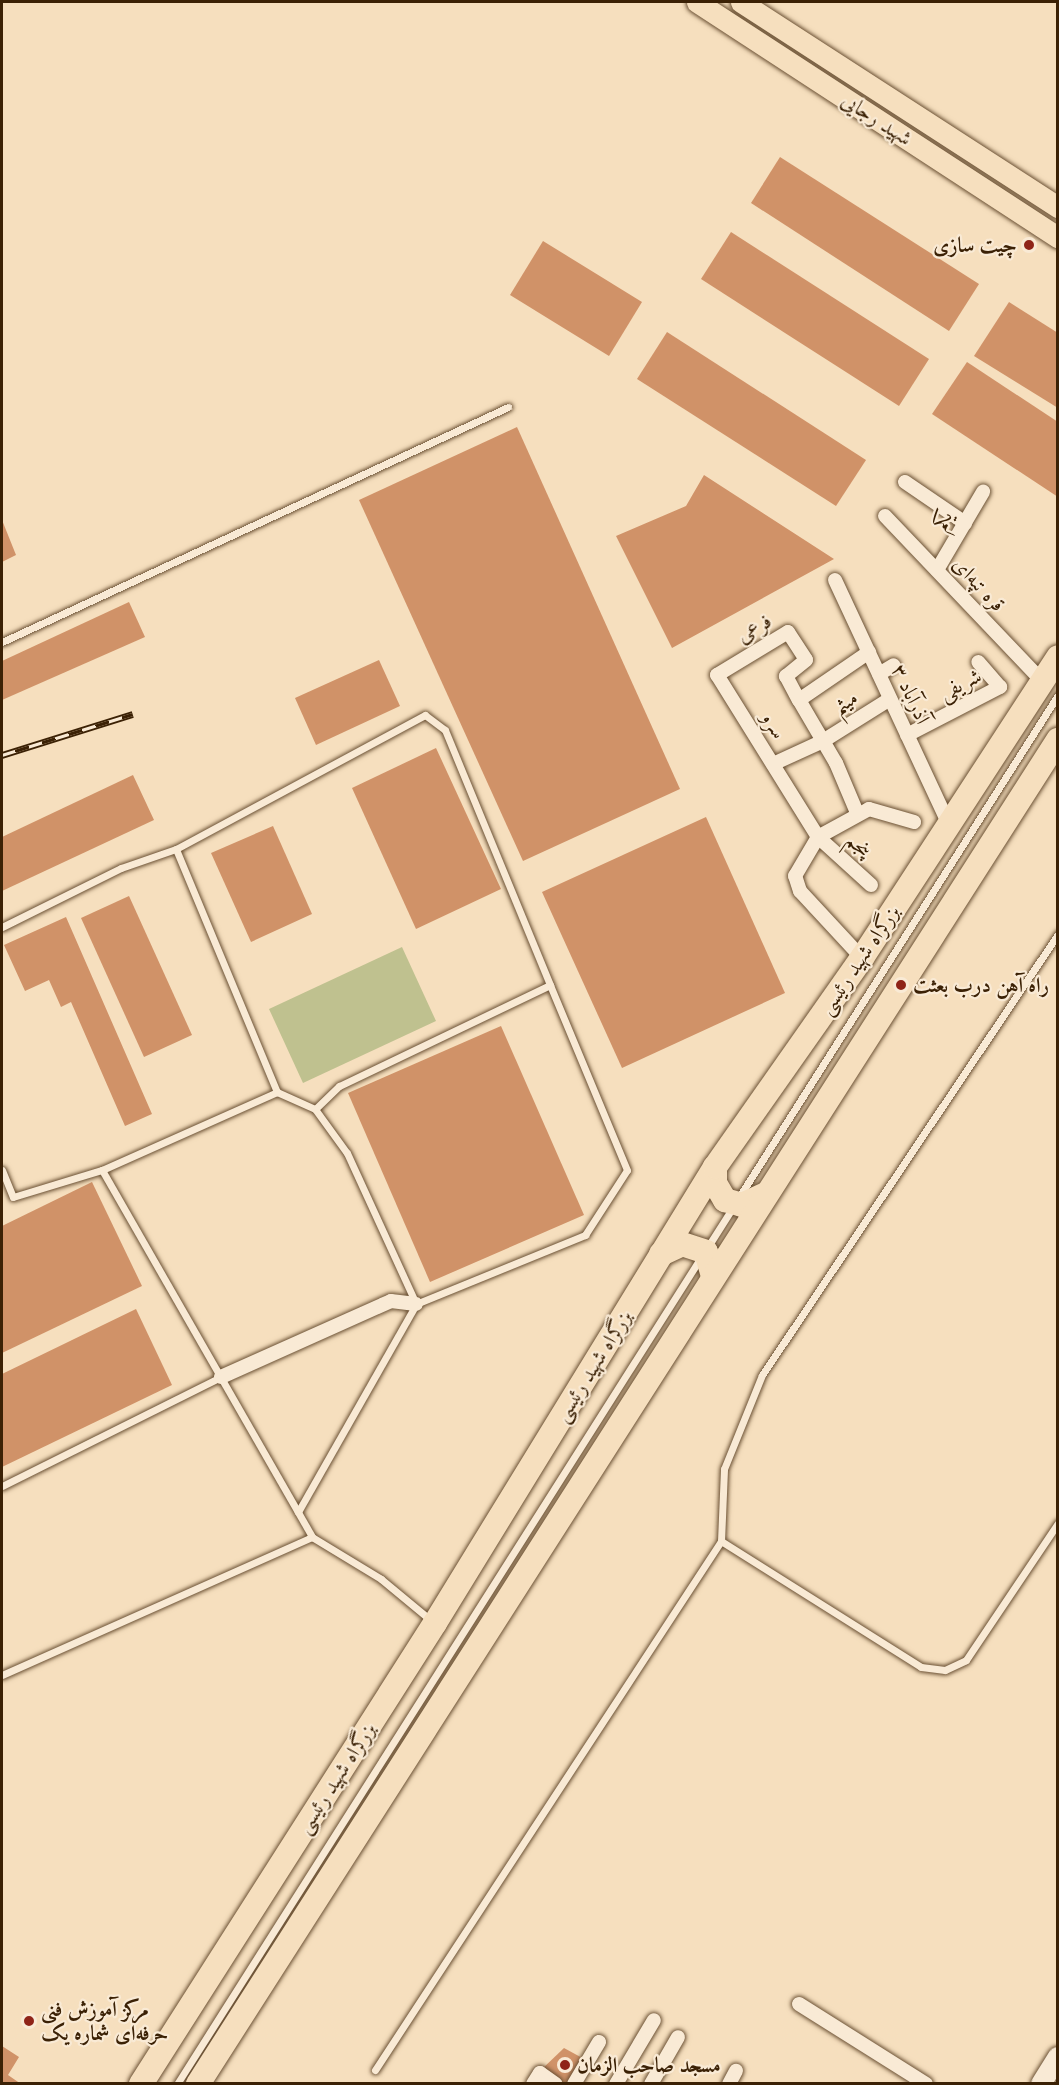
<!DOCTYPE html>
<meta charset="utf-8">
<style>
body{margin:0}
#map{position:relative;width:1059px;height:2085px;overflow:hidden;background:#f6dfbe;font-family:"Libre Caslon Text",Amiri,serif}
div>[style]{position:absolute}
.green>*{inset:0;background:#bfc18f}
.building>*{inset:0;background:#d09268}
.roads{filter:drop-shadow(0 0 2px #6a5033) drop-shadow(0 0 2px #6a5033)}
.lane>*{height:7px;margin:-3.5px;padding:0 3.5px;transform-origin:3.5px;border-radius:3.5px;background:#f9ead5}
.street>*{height:14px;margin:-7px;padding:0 7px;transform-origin:7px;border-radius:7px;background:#f9ead5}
.secondary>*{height:20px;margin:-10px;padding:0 10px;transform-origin:10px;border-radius:10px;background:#f9ead5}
.primary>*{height:21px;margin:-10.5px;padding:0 10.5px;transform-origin:10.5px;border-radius:10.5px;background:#f6dfbe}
.highway>*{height:24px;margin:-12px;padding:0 12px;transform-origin:12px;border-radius:12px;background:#f6dfbe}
.rail>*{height:7px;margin-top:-3.5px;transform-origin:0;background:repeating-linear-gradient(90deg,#f9ead5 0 14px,#3b2105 0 28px);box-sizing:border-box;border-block:2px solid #3b2105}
.dots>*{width:16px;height:16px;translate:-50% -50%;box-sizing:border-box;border:3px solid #f9ead5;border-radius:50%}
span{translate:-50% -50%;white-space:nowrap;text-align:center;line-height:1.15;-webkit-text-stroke:4.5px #f9ead5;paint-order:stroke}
.street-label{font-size:21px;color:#3b2105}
.poi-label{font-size:21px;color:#3b2105;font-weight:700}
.right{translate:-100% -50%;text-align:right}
.left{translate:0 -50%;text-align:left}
.frame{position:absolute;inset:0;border:3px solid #3b2105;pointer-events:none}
</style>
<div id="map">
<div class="green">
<i style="clip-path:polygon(402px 947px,436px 1021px,303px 1083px,269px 1009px)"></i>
</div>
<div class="building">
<i style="clip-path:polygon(780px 157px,979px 284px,949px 331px,751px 203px)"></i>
<i style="clip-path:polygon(731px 232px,929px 359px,899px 406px,701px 279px)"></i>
<i style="clip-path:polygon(543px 241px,642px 302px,609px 356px,510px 295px)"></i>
<i style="clip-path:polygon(1009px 302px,1058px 333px,1058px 408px,974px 356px)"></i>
<i style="clip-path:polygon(667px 332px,866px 460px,836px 506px,637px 379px)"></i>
<i style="clip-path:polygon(967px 362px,1058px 422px,1058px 497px,932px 414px)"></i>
<i style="clip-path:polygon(517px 427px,680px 789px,523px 861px,359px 500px)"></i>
<i style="clip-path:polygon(704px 475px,834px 559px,672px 648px,616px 536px,686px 506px)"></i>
<i style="clip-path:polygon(2px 520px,16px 555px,2px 562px)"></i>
<i style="clip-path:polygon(129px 602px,145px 637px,2px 700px,2px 661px)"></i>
<i style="clip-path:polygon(379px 660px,400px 706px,316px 745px,295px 698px)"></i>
<i style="clip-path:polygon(436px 748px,501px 889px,416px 929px,352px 788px)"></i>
<i style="clip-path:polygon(133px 775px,154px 820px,2px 891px,2px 837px)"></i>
<i style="clip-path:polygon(706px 817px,785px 993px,622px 1068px,542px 892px)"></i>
<i style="clip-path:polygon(273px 826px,312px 914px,251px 942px,211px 853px)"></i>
<i style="clip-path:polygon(129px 896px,192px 1035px,144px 1057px,81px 918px)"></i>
<i style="clip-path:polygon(66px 917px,152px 1114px,125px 1126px,71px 1002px,61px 1007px,49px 980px,25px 991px,4px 945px)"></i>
<i style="clip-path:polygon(501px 1026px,584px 1215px,430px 1282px,348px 1093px)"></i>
<i style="clip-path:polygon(92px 1182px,142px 1286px,2px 1353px,2px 1226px)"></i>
<i style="clip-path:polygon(136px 1309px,172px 1385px,2px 1467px,2px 1374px)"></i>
<i style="clip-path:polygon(2px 2046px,19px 2057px,8px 2075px,21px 2084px,2px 2084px)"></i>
<i style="clip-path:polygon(564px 2048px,586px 2060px,571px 2084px,561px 2084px,541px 2070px)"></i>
</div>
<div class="roads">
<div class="lane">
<i style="left:2px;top:642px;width:558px;rotate:-24.91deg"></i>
<i style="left:2px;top:927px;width:133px;rotate:-26.4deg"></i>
<i style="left:121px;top:868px;width:58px;rotate:-19.1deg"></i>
<i style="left:277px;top:1092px;width:263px;rotate:-112.6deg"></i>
<i style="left:176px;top:849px;width:283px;rotate:-28.3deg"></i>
<i style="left:425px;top:715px;width:25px;rotate:37deg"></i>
<i style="left:445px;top:730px;width:276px;rotate:67.6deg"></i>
<i style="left:2px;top:1170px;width:29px;rotate:68deg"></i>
<i style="left:13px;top:1197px;width:93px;rotate:-16.9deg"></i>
<i style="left:102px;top:1170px;width:192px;rotate:-24deg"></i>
<i style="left:277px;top:1092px;width:42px;rotate:24.1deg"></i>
<i style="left:315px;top:1109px;width:54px;rotate:54deg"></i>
<i style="left:347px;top:1153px;width:166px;rotate:65.4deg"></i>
<i style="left:102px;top:1170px;width:423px;rotate:60.2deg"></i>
<i style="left:739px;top:1197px;width:595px;rotate:-57.57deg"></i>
<i style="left:707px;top:1248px;width:49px;rotate:-57.6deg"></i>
<i style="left:2px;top:1486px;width:245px;rotate:-26.5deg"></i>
<i style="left:298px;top:1512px;width:239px;rotate:-60.4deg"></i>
<i style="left:416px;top:1304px;width:183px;rotate:-22.2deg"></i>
<i style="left:585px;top:1235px;width:77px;rotate:-57.1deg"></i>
<i style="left:627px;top:1170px;width:200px;rotate:-112.6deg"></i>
<i style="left:550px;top:985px;width:234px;rotate:154.4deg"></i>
<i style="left:339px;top:1086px;width:33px;rotate:136deg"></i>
<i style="left:721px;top:1541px;width:236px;rotate:32.2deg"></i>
<i style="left:921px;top:1667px;width:24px;rotate:7deg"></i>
<i style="left:945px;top:1670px;width:23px;rotate:-25deg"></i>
<i style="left:966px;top:1660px;width:165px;rotate:-56.1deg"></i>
<i style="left:2px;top:1675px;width:339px;rotate:-24deg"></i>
<i style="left:312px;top:1537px;width:81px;rotate:31.3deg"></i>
<i style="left:381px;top:1579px;width:67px;rotate:39.6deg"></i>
<i style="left:375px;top:2070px;width:632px;rotate:-56.81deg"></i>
<i style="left:721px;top:1541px;width:72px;rotate:-87.6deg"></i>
<i style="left:724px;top:1469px;width:101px;rotate:-68deg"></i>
<i style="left:762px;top:1375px;width:531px;rotate:-56.13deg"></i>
<i style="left:177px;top:2084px;width:979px;rotate:-57.64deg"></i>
</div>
<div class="street">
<i style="left:905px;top:482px;width:73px;rotate:34.3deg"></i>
<i style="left:885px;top:516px;width:228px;rotate:46.4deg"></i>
<i style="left:937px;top:570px;width:91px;rotate:-59.5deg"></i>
<i style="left:835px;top:580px;width:270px;rotate:65deg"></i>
<i style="left:879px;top:674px;width:17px;rotate:-31deg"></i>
<i style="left:799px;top:700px;width:73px;rotate:59.6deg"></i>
<i style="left:836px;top:763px;width:56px;rotate:67.1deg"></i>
<i style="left:907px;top:735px;width:105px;rotate:-27.3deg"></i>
<i style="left:1000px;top:687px;width:33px;rotate:-131deg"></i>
<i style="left:773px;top:764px;width:55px;rotate:-24.7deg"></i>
<i style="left:823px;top:741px;width:79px;rotate:-32.1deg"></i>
<i style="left:871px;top:885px;width:72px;rotate:-137.8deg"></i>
<i style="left:818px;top:837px;width:58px;rotate:-28.8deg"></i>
<i style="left:869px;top:809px;width:47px;rotate:16.1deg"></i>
<i style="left:862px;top:958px;width:91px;rotate:-132.8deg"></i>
<i style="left:800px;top:891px;width:16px;rotate:-108deg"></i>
<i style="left:795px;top:876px;width:45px;rotate:-59.5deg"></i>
<i style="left:818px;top:837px;width:191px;rotate:-121.9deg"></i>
<i style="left:717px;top:675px;width:83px;rotate:-31.2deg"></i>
<i style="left:788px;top:632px;width:33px;rotate:57deg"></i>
<i style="left:806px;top:660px;width:26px;rotate:141deg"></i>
<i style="left:786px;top:676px;width:27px;rotate:62deg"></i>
<i style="left:799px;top:700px;width:85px;rotate:-34.4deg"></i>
<i style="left:221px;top:1377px;width:186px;rotate:-24.1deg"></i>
<i style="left:391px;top:1301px;width:25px;rotate:7deg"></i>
<i style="left:799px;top:2004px;width:150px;rotate:32.2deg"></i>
<i style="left:533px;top:2084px;width:13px;rotate:-58deg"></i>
<i style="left:540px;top:2073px;width:19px;rotate:35deg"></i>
<i style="left:574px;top:2084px;width:49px;rotate:-59.2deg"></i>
<i style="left:616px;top:2084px;width:74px;rotate:-59.3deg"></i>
<i style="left:651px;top:2084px;width:54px;rotate:-60.1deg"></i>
<i style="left:729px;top:2084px;width:15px;rotate:-62deg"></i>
</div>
<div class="secondary">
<i style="left:1041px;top:2084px;width:32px;rotate:-58deg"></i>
</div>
<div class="primary">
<i style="left:697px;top:2px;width:431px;rotate:33.1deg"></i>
<i style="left:741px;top:2px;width:378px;rotate:32.9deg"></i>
</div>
<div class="highway">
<i style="left:715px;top:1167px;width:16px;rotate:90deg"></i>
<i style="left:715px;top:1183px;width:20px;rotate:60deg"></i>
<i style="left:725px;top:1200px;width:18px;rotate:16deg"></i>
<i style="left:742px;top:1205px;width:26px;rotate:-25deg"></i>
<i style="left:661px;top:1254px;width:23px;rotate:-25deg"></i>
<i style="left:682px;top:1244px;width:25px;rotate:18deg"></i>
<i style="left:706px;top:1252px;width:25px;rotate:74deg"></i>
<i style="left:141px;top:2084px;width:547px;rotate:-57.47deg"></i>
<i style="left:435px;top:1623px;width:535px;rotate:-58.45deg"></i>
<i style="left:715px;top:1167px;width:256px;rotate:-54.9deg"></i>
<i style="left:862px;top:958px;width:359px;rotate:-56.9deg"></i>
<i style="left:198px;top:2084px;width:1596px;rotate:-57.39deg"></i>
</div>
</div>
<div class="rail">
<i style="left:2px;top:755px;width:137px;rotate:-17.4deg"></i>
</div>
<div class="dots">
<i style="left:1029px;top:245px;background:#8f2418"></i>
<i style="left:901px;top:985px;background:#8f2418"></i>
<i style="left:29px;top:2021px;background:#8f2418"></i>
<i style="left:565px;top:2065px;background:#8f2418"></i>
</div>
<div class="street-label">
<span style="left:877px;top:119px;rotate:33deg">شهید رجایی</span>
<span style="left:942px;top:520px;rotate:-59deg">یکم</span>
<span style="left:979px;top:584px;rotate:47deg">قره تپه‌ای</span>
<span style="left:754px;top:628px;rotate:-30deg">فرعی</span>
<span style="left:960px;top:684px;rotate:-27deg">شریفی</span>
<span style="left:911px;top:694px;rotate:65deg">۳ آذرآباد</span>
<span style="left:845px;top:702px;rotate:-32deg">میثم</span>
<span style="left:774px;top:725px;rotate:58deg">سرو</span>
<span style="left:859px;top:845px;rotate:42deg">پنجم</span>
<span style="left:859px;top:960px;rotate:-56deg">بزرگراه شهید رئیسی</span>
<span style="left:593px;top:1366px;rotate:-58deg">بزرگراه شهید رئیسی</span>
<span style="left:336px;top:1778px;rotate:-57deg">بزرگراه شهید رئیسی</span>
</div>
<div class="poi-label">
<span class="right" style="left:1017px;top:245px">چیت سازی</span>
<span class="left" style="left:913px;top:985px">راه آهن درب بعثت</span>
<span class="left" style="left:41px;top:2021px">مرکز آموزش فنی<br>حرفه‌ای شماره یک</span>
<span class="left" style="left:577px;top:2065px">مسجد صاحب الزمان</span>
</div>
<div class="frame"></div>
</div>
